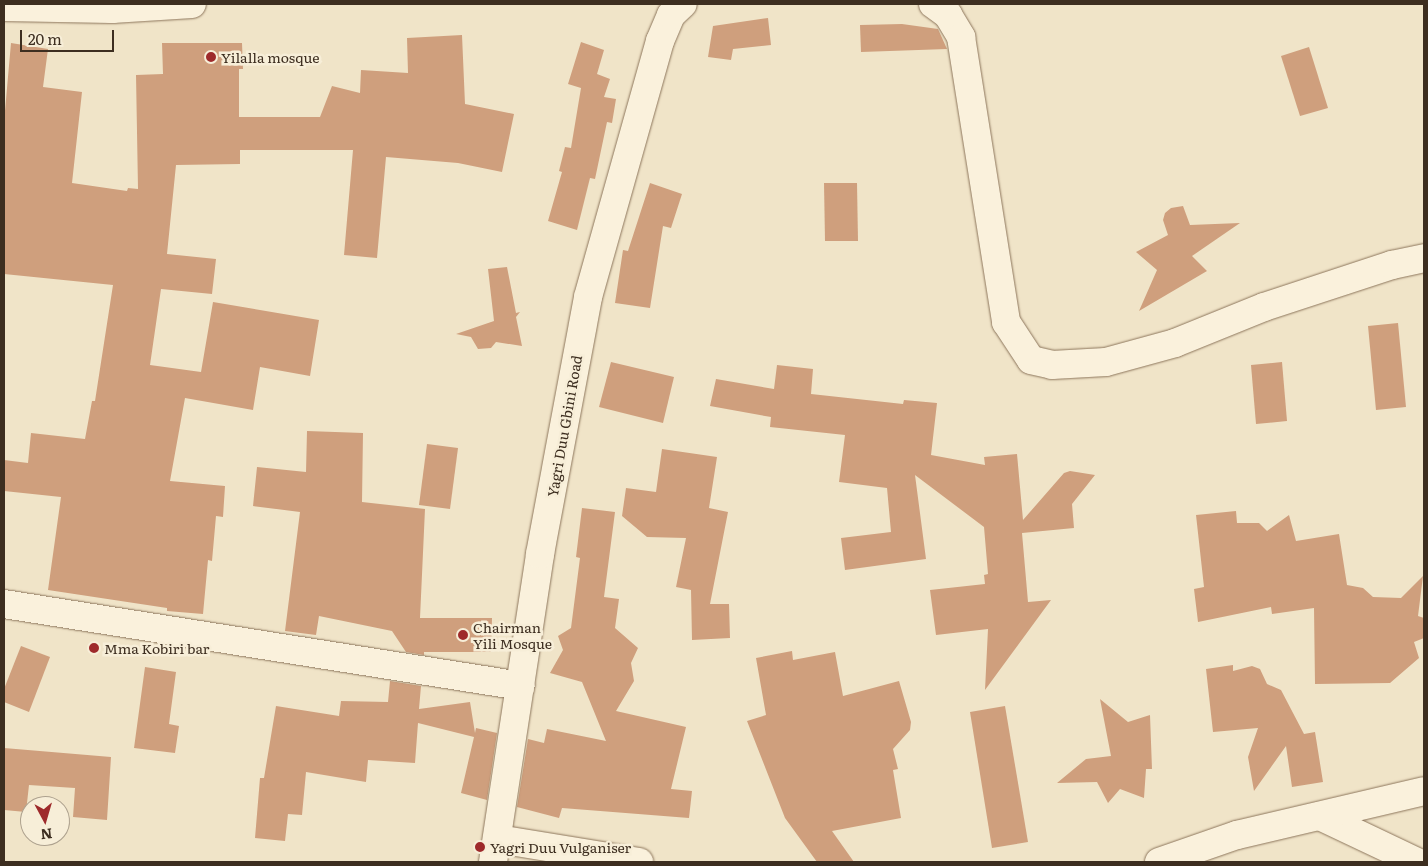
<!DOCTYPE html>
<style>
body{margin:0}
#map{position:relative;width:1428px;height:866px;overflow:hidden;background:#f0e4c8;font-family:Literata,serif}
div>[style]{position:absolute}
.building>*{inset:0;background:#cf9f7d}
.roads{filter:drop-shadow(0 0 1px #8d765c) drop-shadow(0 0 1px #8d765c)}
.street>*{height:28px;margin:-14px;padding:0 14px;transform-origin:14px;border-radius:14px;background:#faf1dc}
.dots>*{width:14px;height:14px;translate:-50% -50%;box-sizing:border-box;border:2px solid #f7eed8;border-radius:50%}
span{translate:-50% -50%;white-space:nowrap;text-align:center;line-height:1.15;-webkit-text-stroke:5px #f7eed8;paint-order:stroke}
.poi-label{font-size:14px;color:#3d2e20}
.left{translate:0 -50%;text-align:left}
.street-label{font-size:14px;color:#3d2e20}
.frame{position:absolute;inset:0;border:5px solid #3d2e20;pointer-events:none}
.north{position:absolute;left:20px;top:796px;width:50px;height:50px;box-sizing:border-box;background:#f7eed8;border:1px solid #ada18e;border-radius:50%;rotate:174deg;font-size:14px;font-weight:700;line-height:20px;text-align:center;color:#3d2e20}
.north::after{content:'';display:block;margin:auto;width:18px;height:22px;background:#9e2a2b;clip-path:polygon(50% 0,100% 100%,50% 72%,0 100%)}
.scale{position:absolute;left:20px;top:30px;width:94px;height:22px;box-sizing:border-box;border:2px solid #3d2e20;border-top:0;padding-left:6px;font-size:15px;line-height:18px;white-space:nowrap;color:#3d2e20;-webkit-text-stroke:4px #f7eed8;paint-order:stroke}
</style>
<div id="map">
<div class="building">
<i style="clip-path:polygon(768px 18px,771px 45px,733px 49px,731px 60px,708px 57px,713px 26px)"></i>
<i style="clip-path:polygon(902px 24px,938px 29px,947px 49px,861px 52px,860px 25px)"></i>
<i style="clip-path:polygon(462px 35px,465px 104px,514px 114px,502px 172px,458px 163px,386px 157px,377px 258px,344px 255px,353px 150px,240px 150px,240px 164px,176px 165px,167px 254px,216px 259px,212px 294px,161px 289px,150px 365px,201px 372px,213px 302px,319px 320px,310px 376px,260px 367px,253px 410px,185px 398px,170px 481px,225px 486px,223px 517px,216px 516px,212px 561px,208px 560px,203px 614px,167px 611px,167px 608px,48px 590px,61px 497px,4px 491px,4px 460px,28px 463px,31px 433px,85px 439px,92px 401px,95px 401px,113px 285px,4px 274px,4px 122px,11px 43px,48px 49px,43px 87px,82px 92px,72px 183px,127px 191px,128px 188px,138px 189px,136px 75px,163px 74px,162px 43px,242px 43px,243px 69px,239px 69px,239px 117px,320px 117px,332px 86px,360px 93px,361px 70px,408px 73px,407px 38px)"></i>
<i style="clip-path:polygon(581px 42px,604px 50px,597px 74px,610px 79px,604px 97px,616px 99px,612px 123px,607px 122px,595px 179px,590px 178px,577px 230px,548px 221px,562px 172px,559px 171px,565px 147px,571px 148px,581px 88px,568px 84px)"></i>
<i style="clip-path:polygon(1309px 47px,1328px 108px,1300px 116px,1281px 56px)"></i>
<i style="clip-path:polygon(650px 183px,682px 194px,671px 228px,663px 226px,650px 308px,615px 303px,623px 250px,628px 251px)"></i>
<i style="clip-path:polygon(824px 183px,857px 183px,858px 241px,825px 241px)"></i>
<i style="clip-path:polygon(1183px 206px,1190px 225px,1240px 223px,1192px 256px,1207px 271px,1139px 311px,1157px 270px,1136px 252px,1168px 235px,1163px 220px,1165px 213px,1171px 208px)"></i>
<i style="clip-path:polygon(507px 267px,516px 313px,520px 312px,516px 317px,522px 346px,496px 342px,491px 348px,478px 349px,471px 337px,456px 334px,494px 321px,488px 269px)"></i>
<i style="clip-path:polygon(1398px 323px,1406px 407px,1376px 410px,1368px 326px)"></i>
<i style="clip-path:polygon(611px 362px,674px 377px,663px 423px,599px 407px)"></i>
<i style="clip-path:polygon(1282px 362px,1287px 421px,1256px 424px,1251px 365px)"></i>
<i style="clip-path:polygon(777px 365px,813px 369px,811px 394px,903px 404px,904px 400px,937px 403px,931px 455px,985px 465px,984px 457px,1017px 454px,1023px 520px,1064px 473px,1070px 471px,1095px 475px,1072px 504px,1074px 528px,1022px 533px,1028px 602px,1051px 600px,985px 690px,988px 629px,936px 635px,930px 590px,985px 584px,984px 575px,988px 574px,984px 527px,915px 475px,926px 559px,845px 570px,841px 538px,891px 532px,887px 488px,839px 482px,845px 435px,770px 427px,771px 417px,710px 406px,716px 379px,774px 389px)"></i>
<i style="clip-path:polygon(307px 431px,363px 433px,362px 502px,425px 509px,420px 618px,492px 618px,491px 652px,424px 652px,424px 655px,406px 652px,392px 631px,319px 616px,316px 635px,285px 631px,300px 512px,253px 506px,257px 467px,306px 472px)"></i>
<i style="clip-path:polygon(427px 444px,458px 448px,450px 509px,419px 505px)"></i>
<i style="clip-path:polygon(662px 449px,717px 457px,709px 508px,728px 512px,710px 604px,729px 604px,730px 638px,692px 640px,691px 590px,676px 587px,686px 538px,647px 537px,622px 516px,626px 488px,656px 492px)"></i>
<i style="clip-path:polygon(582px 508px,615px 512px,604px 597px,619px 599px,615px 628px,638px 648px,631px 663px,634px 681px,616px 711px,686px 727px,671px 789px,692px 791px,689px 818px,562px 808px,559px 818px,517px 807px,528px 739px,544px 743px,547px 729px,606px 741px,582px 682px,550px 673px,563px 650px,558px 636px,571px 628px,580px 558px,576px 557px)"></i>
<i style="clip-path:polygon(1236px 511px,1237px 523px,1259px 523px,1267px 531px,1289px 515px,1296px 541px,1339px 534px,1347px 585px,1363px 588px,1373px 597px,1401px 598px,1423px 576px,1418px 616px,1424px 618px,1424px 638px,1414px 642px,1419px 658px,1390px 683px,1315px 684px,1314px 608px,1272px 614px,1271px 607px,1198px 622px,1194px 589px,1204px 587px,1196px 515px)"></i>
<i style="clip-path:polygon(21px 646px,50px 657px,29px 712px,4px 702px,4px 689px)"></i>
<i style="clip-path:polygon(792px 651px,793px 660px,835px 652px,843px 696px,899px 681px,911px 722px,910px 730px,893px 749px,898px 769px,893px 770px,901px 818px,832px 831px,854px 862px,817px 862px,785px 818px,747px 721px,766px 715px,756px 658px)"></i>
<i style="clip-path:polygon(1233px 665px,1233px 671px,1252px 666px,1260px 669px,1267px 684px,1281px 690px,1304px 734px,1315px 732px,1323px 782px,1292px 787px,1286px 746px,1254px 791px,1248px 757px,1258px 728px,1213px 732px,1206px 669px)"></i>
<i style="clip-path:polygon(145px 667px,176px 672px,169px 724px,179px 726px,175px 753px,134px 748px)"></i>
<i style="clip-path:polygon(390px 681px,421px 686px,419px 709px,470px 702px,475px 733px,476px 728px,497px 733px,487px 800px,461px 793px,474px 737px,418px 723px,415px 763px,368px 760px,366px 782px,306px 772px,302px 815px,288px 814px,285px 841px,255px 838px,260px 778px,264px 778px,276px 706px,339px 716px,341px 701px,388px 702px)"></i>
<i style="clip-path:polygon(1100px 699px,1128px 722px,1150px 715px,1152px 769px,1146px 769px,1144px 798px,1120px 789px,1108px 803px,1097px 782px,1057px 783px,1086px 759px,1111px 756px)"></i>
<i style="clip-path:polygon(1005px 706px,1028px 842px,992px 848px,970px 712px)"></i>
<i style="clip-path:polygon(4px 748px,111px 757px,107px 820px,73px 817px,75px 788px,29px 785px,26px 812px,4px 810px)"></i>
</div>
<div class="roads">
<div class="street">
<i style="left:933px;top:4px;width:19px;rotate:36deg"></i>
<i style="left:948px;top:15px;width:26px;rotate:59deg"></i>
<i style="left:961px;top:37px;width:289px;rotate:81deg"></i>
<i style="left:1006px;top:322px;width:45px;rotate:56.7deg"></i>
<i style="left:1031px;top:360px;width:22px;rotate:13deg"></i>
<i style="left:1052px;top:365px;width:54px;rotate:-3.2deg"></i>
<i style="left:1106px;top:362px;width:72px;rotate:-15.4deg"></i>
<i style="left:1175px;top:343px;width:96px;rotate:-22deg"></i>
<i style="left:1264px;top:307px;width:135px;rotate:-18.2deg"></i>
<i style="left:1392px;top:265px;width:33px;rotate:-12deg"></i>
<i style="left:4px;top:7px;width:108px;rotate:1.1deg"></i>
<i style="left:112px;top:9px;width:80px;rotate:-3.6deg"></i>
<i style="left:4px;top:604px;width:523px;rotate:9.01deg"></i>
<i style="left:1320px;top:816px;width:107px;rotate:25.4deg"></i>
<i style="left:498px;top:839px;width:143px;rotate:9.3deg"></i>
<i style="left:493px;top:862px;width:312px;rotate:-81.3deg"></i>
<i style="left:540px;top:554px;width:261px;rotate:-79.4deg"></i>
<i style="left:588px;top:297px;width:266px;rotate:-74.3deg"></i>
<i style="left:660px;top:41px;width:28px;rotate:-67deg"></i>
<i style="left:671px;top:15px;width:16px;rotate:-43deg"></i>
<i style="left:1159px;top:862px;width:83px;rotate:-19.1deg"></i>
<i style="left:1237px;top:835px;width:192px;rotate:-13.2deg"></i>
</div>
</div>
<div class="dots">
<i style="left:211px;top:57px;background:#9e2a2b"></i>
<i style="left:463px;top:635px;background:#9e2a2b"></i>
<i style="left:94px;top:648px;background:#9e2a2b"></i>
<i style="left:480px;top:847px;background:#9e2a2b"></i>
</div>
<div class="poi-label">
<span class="left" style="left:221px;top:57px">Yilalla mosque</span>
<span class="left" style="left:473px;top:635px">Chairman<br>Yili Mosque</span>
<span class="left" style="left:104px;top:648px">Mma Kobiri bar</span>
<span class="left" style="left:490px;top:847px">Yagri Duu Vulganiser</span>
</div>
<div class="street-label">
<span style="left:564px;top:426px;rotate:-80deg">Yagri Duu Gbini Road</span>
</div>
<div class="frame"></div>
<div class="north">N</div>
<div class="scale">20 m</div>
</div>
